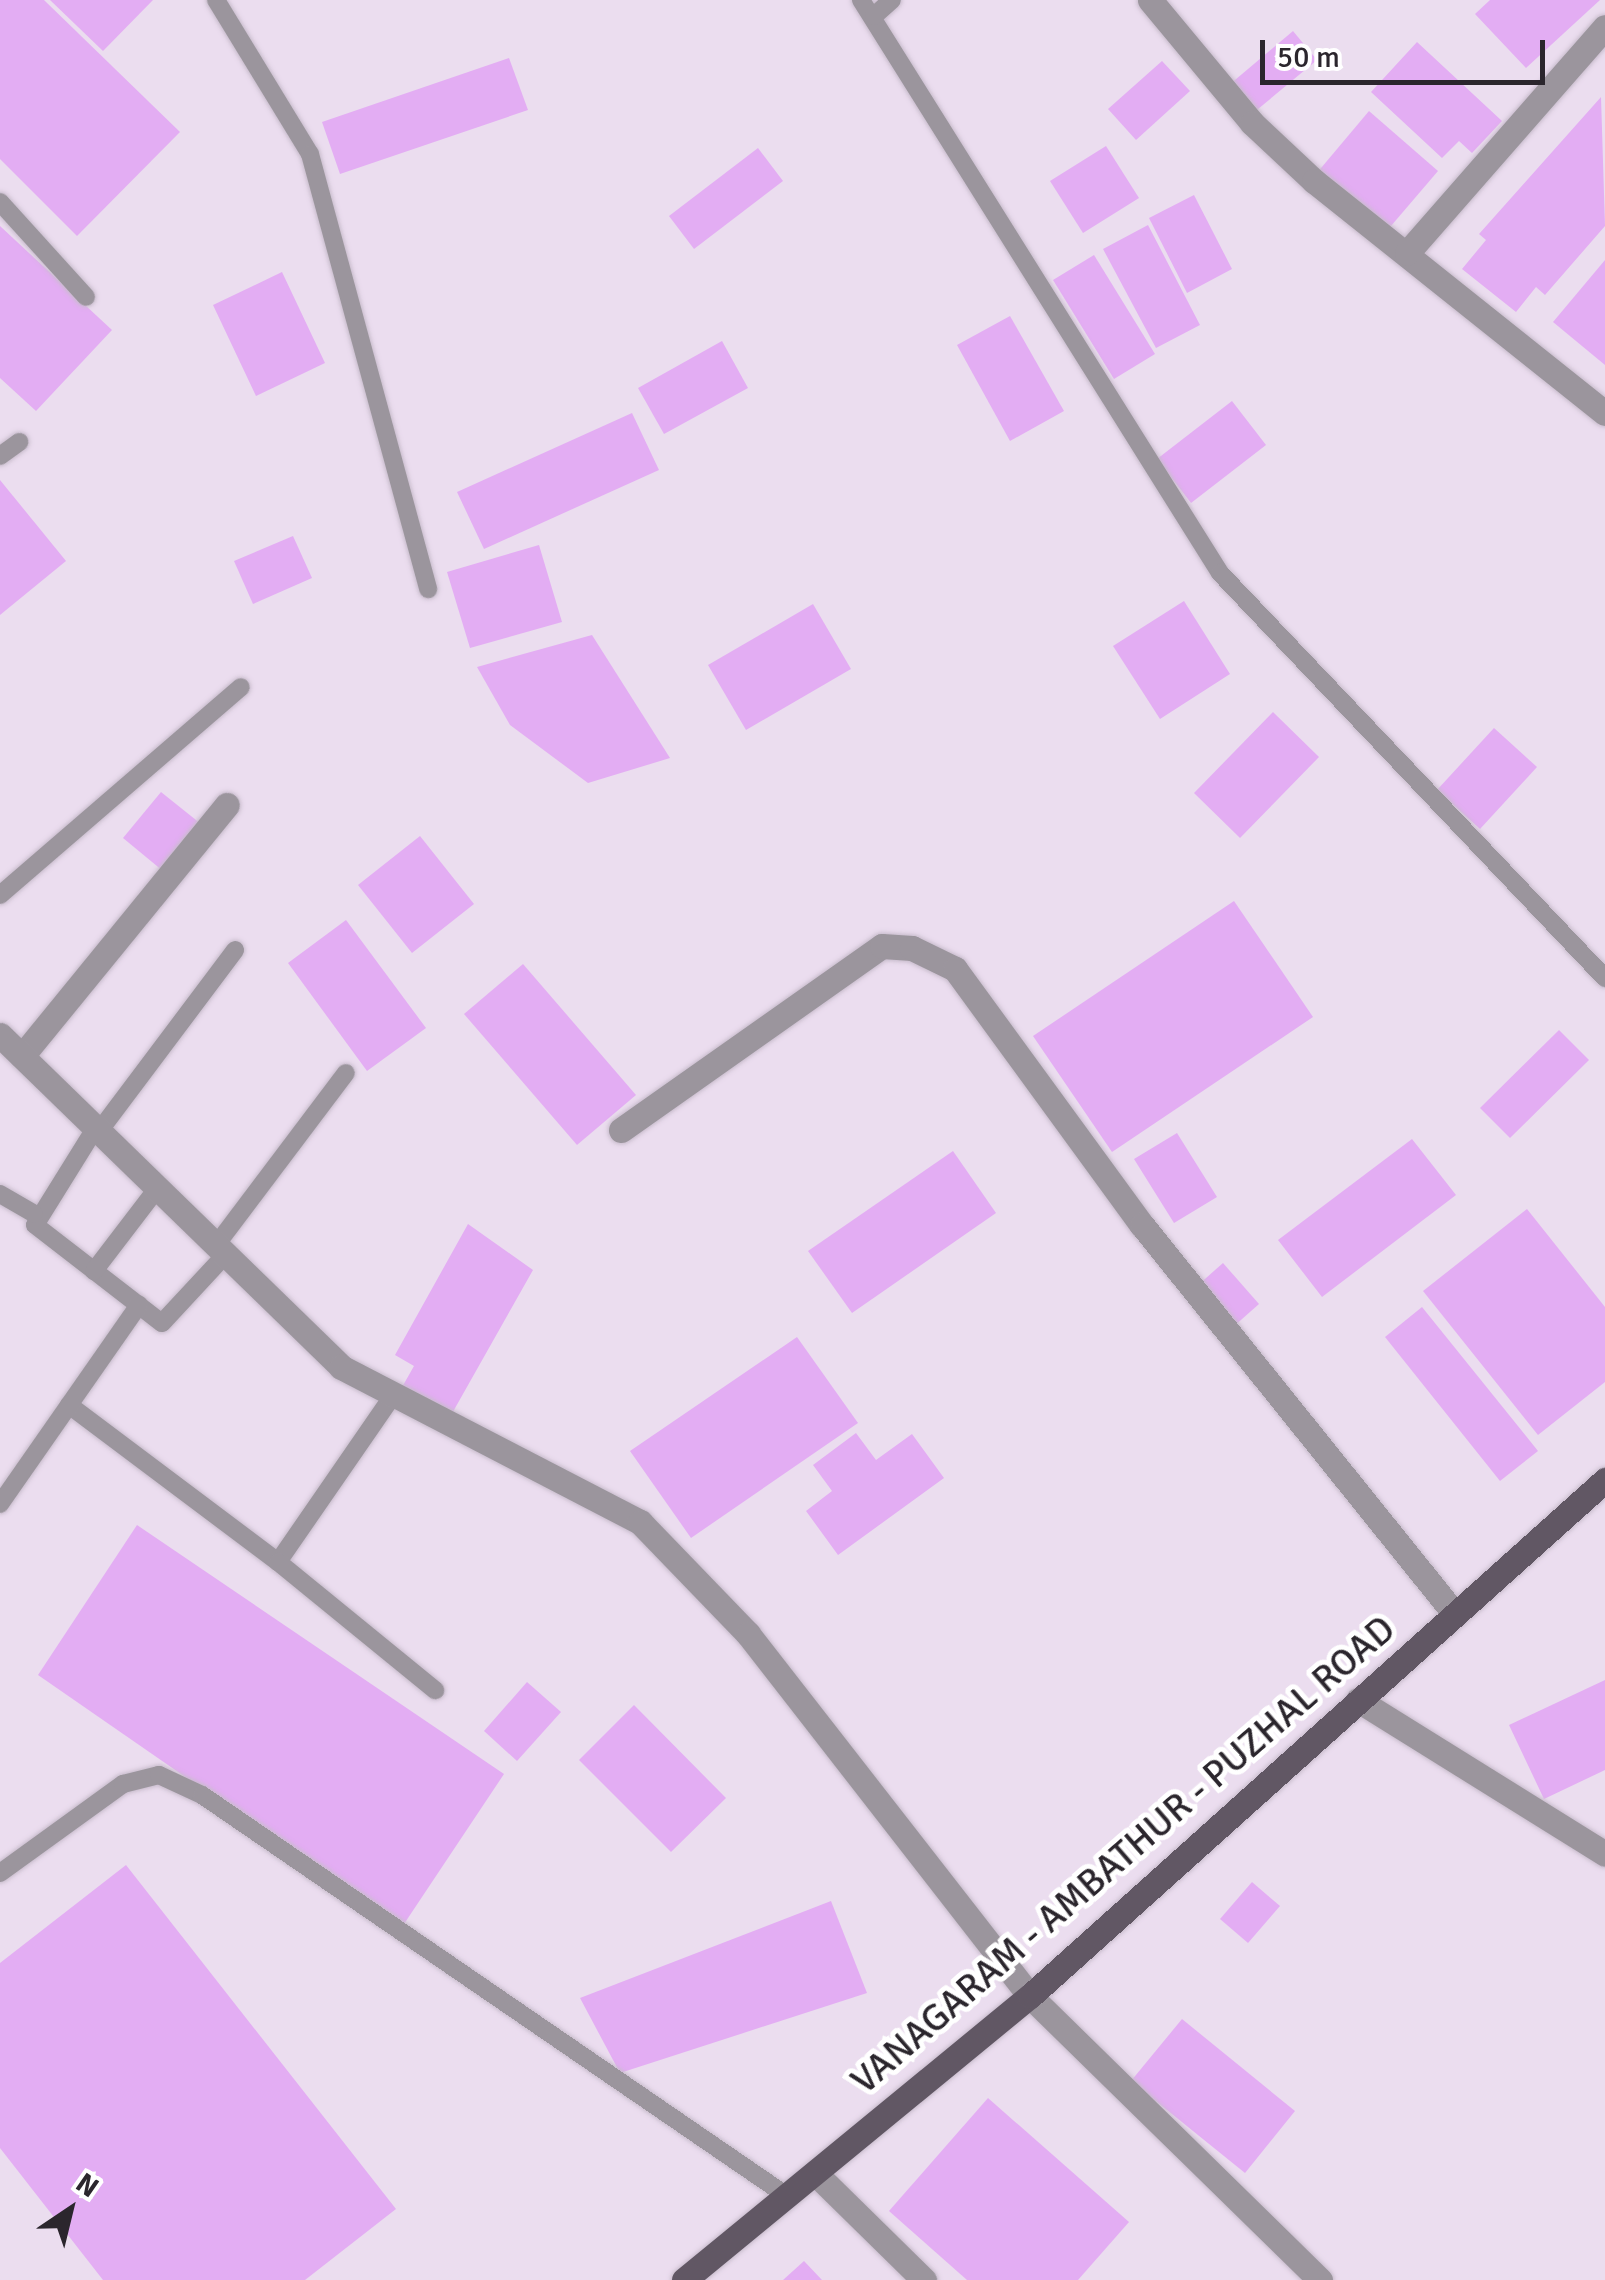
<!DOCTYPE html>
<style>
body{margin:0}
#map{position:relative;width:1605px;height:2280px;overflow:hidden;background:#ebddef;font-family:Signika,sans-serif}
div>[style]{position:absolute}
.building>*{inset:0;background:#e3adf3}
.roads{filter:drop-shadow(0 0 2px #c8bccc) drop-shadow(0 0 2px #c8bccc)}
.service>*{height:18px;margin:-9px;padding:0 9px;transform-origin:9px;border-radius:9px;background:#9b959d}
.minor>*{height:25px;margin:-12.5px;padding:0 12.5px;transform-origin:12.5px;border-radius:12.5px;background:#9b959d}
.tertiary>*{height:25px;margin:-12.5px;padding:0 12.5px;transform-origin:12.5px;border-radius:12.5px;background:#9b959d}
.primary>*{height:25px;margin:-12.5px;padding:0 12.5px;transform-origin:12.5px;border-radius:12.5px;background:#615764}
span{translate:-50% -50%;white-space:nowrap;text-align:center;line-height:1.15;-webkit-text-stroke:10px #fff;paint-order:stroke}
.street-label{font-size:38px;color:#2b262d}
.north{position:absolute;left:20px;top:2160px;width:100px;height:100px;-webkit-text-stroke:8px #fff;paint-order:stroke;rotate:35deg;font-size:28px;font-weight:700;line-height:40px;text-align:center;color:#2b262d}
.north::after{content:'';display:block;margin:auto;width:35px;height:45px;background:#2b262d;clip-path:polygon(50% 0,100% 100%,50% 72%,0 100%)}
.scale{position:absolute;left:1260px;top:40px;width:285px;height:45px;box-sizing:border-box;border:5px solid #2b262d;border-top:0;padding-left:12px;font-size:30px;line-height:35px;white-space:nowrap;color:#2b262d;-webkit-text-stroke:8px #fff;paint-order:stroke}
</style>
<div id="map">
<div class="building">
<i style="clip-path:polygon(0 0,44px 0,180px 132px,77px 236px,0 159px)"></i>
<i style="clip-path:polygon(50px 0,153px 0,103px 51px)"></i>
<i style="clip-path:polygon(1490px 0,1600px 0,1526px 68px,1475px 14px)"></i>
<i style="clip-path:polygon(1293px 31px,1317px 60px,1252px 114px,1229px 85px)"></i>
<i style="clip-path:polygon(1417px 42px,1502px 121px,1472px 153px,1459px 141px,1442px 158px,1371px 92px)"></i>
<i style="clip-path:polygon(509px 58px,528px 110px,340px 174px,322px 122px)"></i>
<i style="clip-path:polygon(1162px 61px,1190px 91px,1136px 140px,1108px 109px)"></i>
<i style="clip-path:polygon(1601px 97px,1605px 226px,1545px 295px,1536px 287px,1516px 312px,1462px 269px,1486px 240px,1479px 234px)"></i>
<i style="clip-path:polygon(1369px 111px,1438px 171px,1385px 233px,1316px 174px)"></i>
<i style="clip-path:polygon(1106px 146px,1139px 198px,1083px 233px,1050px 181px)"></i>
<i style="clip-path:polygon(758px 148px,783px 181px,694px 249px,669px 216px)"></i>
<i style="clip-path:polygon(1194px 195px,1232px 269px,1187px 293px,1149px 218px)"></i>
<i style="clip-path:polygon(1148px 225px,1200px 325px,1156px 348px,1103px 249px)"></i>
<i style="clip-path:polygon(0 226px,112px 330px,36px 411px,0 378px)"></i>
<i style="clip-path:polygon(1094px 255px,1155px 354px,1114px 379px,1053px 280px)"></i>
<i style="clip-path:polygon(1605px 260px,1605px 365px,1553px 322px)"></i>
<i style="clip-path:polygon(282px 272px,325px 363px,256px 396px,213px 305px)"></i>
<i style="clip-path:polygon(1010px 316px,1064px 411px,1010px 441px,957px 345px)"></i>
<i style="clip-path:polygon(722px 341px,748px 388px,664px 434px,638px 388px)"></i>
<i style="clip-path:polygon(1232px 401px,1266px 445px,1191px 503px,1157px 459px)"></i>
<i style="clip-path:polygon(632px 413px,659px 470px,484px 549px,457px 492px)"></i>
<i style="clip-path:polygon(0 480px,66px 561px,0 615px)"></i>
<i style="clip-path:polygon(293px 536px,312px 578px,253px 604px,234px 561px)"></i>
<i style="clip-path:polygon(539px 545px,562px 622px,470px 648px,447px 572px)"></i>
<i style="clip-path:polygon(1184px 601px,1230px 674px,1160px 719px,1113px 646px)"></i>
<i style="clip-path:polygon(813px 604px,851px 669px,746px 730px,708px 665px)"></i>
<i style="clip-path:polygon(592px 635px,670px 758px,588px 783px,510px 725px,477px 667px)"></i>
<i style="clip-path:polygon(1273px 712px,1319px 757px,1240px 838px,1194px 793px)"></i>
<i style="clip-path:polygon(1494px 728px,1537px 767px,1480px 829px,1437px 790px)"></i>
<i style="clip-path:polygon(161px 792px,201px 824px,163px 871px,123px 838px)"></i>
<i style="clip-path:polygon(420px 836px,474px 904px,412px 953px,358px 885px)"></i>
<i style="clip-path:polygon(1234px 901px,1313px 1017px,1112px 1152px,1033px 1036px)"></i>
<i style="clip-path:polygon(346px 920px,426px 1028px,367px 1071px,288px 963px)"></i>
<i style="clip-path:polygon(523px 964px,636px 1095px,577px 1145px,464px 1014px)"></i>
<i style="clip-path:polygon(1559px 1030px,1589px 1060px,1510px 1138px,1480px 1108px)"></i>
<i style="clip-path:polygon(1177px 1133px,1217px 1197px,1174px 1223px,1134px 1159px)"></i>
<i style="clip-path:polygon(1412px 1139px,1456px 1195px,1322px 1297px,1278px 1240px)"></i>
<i style="clip-path:polygon(953px 1151px,996px 1213px,852px 1313px,808px 1251px)"></i>
<i style="clip-path:polygon(1527px 1209px,1605px 1307px,1605px 1382px,1538px 1435px,1423px 1291px)"></i>
<i style="clip-path:polygon(468px 1224px,533px 1270px,450px 1417px,401px 1389px,414px 1366px,395px 1355px)"></i>
<i style="clip-path:polygon(1223px 1263px,1259px 1304px,1233px 1327px,1197px 1286px)"></i>
<i style="clip-path:polygon(1422px 1307px,1538px 1451px,1500px 1481px,1385px 1337px)"></i>
<i style="clip-path:polygon(797px 1337px,858px 1423px,691px 1538px,630px 1451px)"></i>
<i style="clip-path:polygon(856px 1433px,876px 1460px,912px 1434px,944px 1478px,838px 1555px,806px 1511px,832px 1491px,813px 1465px)"></i>
<i style="clip-path:polygon(137px 1525px,504px 1774px,402px 1927px,38px 1675px)"></i>
<i style="clip-path:polygon(1605px 1680px,1605px 1770px,1544px 1799px,1509px 1725px)"></i>
<i style="clip-path:polygon(527px 1682px,561px 1712px,517px 1761px,484px 1731px)"></i>
<i style="clip-path:polygon(634px 1705px,726px 1798px,671px 1852px,579px 1760px)"></i>
<i style="clip-path:polygon(126px 1865px,396px 2209px,305px 2280px,103px 2280px,0 2148px,0 1963px)"></i>
<i style="clip-path:polygon(1252px 1882px,1280px 1906px,1248px 1943px,1220px 1919px)"></i>
<i style="clip-path:polygon(831px 1901px,867px 1993px,620px 2073px,580px 1998px)"></i>
<i style="clip-path:polygon(1182px 2019px,1295px 2111px,1245px 2173px,1131px 2081px)"></i>
<i style="clip-path:polygon(988px 2098px,1129px 2222px,1078px 2280px,967px 2280px,889px 2211px)"></i>
<i style="clip-path:polygon(804px 2261px,822px 2280px,783px 2280px)"></i>
</div>
<div class="roads">
<div class="service">
<i style="left:216px;top:0;width:180px;rotate:58.6deg"></i>
<i style="left:310px;top:154px;width:451px;rotate:74.8deg"></i>
<i style="left:861px;top:0;width:676px;rotate:57.93deg"></i>
<i style="left:1220px;top:573px;width:559px;rotate:46.45deg"></i>
<i style="left:874px;top:16px;width:24px;rotate:-42deg"></i>
<i style="left:0;top:202px;width:128px;rotate:47.8deg"></i>
<i style="left:0;top:456px;width:24px;rotate:-36deg"></i>
<i style="left:0;top:895px;width:318px;rotate:-40.8deg"></i>
<i style="left:96px;top:1127px;width:115px;rotate:121.9deg"></i>
<i style="left:35px;top:1225px;width:160px;rotate:37.7deg"></i>
<i style="left:162px;top:1323px;width:96px;rotate:-47.1deg"></i>
<i style="left:100px;top:1130px;width:225px;rotate:-53.1deg"></i>
<i style="left:0;top:1194px;width:39px;rotate:30deg"></i>
<i style="left:217px;top:1244px;width:214px;rotate:-53deg"></i>
<i style="left:94px;top:1271px;width:107px;rotate:-52.6deg"></i>
<i style="left:69px;top:1405px;width:261px;rotate:36.9deg"></i>
<i style="left:278px;top:1562px;width:201px;rotate:-55.4deg"></i>
<i style="left:0;top:1504px;width:243px;rotate:-55.1deg"></i>
<i style="left:278px;top:1562px;width:203px;rotate:39.2deg"></i>
<i style="left:0;top:1873px;width:152px;rotate:-35.9deg"></i>
<i style="left:123px;top:1784px;width:37px;rotate:-14deg"></i>
<i style="left:159px;top:1775px;width:47px;rotate:24.9deg"></i>
<i style="left:202px;top:1795px;width:709px;rotate:34.43deg"></i>
</div>
<div class="minor">
<i style="left:1150px;top:0;width:160px;rotate:50.3deg"></i>
<i style="left:1252px;top:123px;width:85px;rotate:43.1deg"></i>
<i style="left:1314px;top:181px;width:372px;rotate:38.6deg"></i>
<i style="left:1407px;top:253px;width:300px;rotate:-48.8deg"></i>
<i style="left:22px;top:1056px;width:324px;rotate:-50.8deg"></i>
<i style="left:621px;top:1130px;width:319px;rotate:-35.2deg"></i>
<i style="left:882px;top:946px;width:30px;rotate:4deg"></i>
<i style="left:912px;top:948px;width:48px;rotate:26deg"></i>
<i style="left:955px;top:969px;width:317px;rotate:53.9deg"></i>
<i style="left:1142px;top:1225px;width:498px;rotate:51.2deg"></i>
<i style="left:1358px;top:1700px;width:291px;rotate:31.9deg"></i>
<i style="left:815px;top:2173px;width:153px;rotate:44.5deg"></i>
</div>
<div class="tertiary">
<i style="left:0;top:1035px;width:476px;rotate:44.2deg"></i>
<i style="left:341px;top:1367px;width:337px;rotate:27.4deg"></i>
<i style="left:640px;top:1522px;width:156px;rotate:46deg"></i>
<i style="left:748px;top:1634px;width:459px;rotate:52.1deg"></i>
<i style="left:1030px;top:1996px;width:406px;rotate:44.4deg"></i>
</div>
<div class="primary">
<i style="left:684px;top:2280px;width:448px;rotate:-39.4deg"></i>
<i style="left:1030px;top:1996px;width:773px;rotate:-41.9deg"></i>
</div>
</div>
<div class="street-label">
<span style="left:1123px;top:1855px;rotate:-41deg">VANAGARAM - AMBATHUR - PUZHAL ROAD</span>
</div>
<div class="north">N</div>
<div class="scale">50 m</div>
</div>
